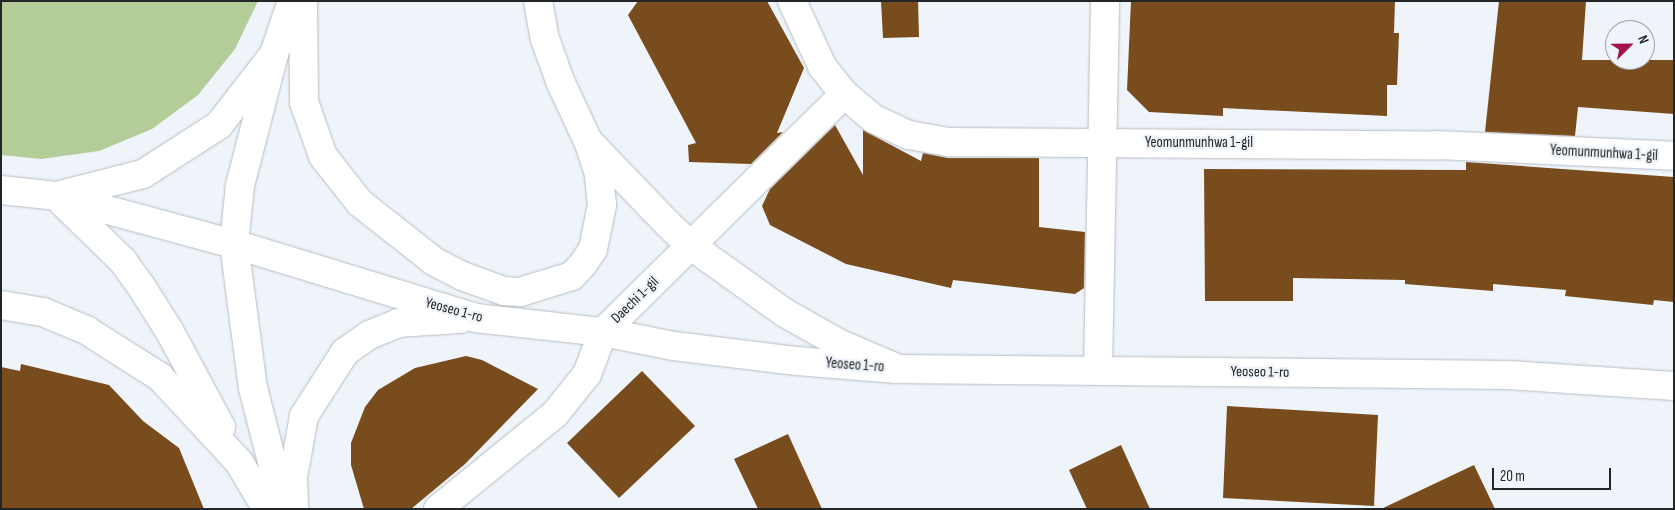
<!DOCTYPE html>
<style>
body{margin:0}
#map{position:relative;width:1675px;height:510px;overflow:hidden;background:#eef4f9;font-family:"Sofia Sans Condensed",sans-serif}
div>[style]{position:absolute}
.green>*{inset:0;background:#b4cc98}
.building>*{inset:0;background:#784c1d}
.roads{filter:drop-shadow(0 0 1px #b8bdc3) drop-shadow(0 0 1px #b8bdc3)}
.street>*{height:28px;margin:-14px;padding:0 14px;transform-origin:14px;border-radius:14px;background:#fff}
.secondary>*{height:28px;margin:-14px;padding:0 14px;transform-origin:14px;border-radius:14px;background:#fff}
span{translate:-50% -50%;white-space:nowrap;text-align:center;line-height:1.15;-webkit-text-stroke:5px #eef4f9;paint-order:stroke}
.street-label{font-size:15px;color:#232527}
.frame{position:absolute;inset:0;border:2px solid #232527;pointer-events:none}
.north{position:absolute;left:1605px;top:20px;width:50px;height:50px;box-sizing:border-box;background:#eef4f9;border:1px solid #9da1a5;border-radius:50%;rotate:67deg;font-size:14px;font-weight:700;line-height:20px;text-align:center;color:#232527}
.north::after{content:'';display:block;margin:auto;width:18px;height:22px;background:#a4114f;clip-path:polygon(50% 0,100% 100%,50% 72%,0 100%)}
.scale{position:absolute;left:1492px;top:468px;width:119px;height:22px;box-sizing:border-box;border:2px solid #232527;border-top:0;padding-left:6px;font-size:15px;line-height:18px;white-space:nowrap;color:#232527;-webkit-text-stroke:4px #eef4f9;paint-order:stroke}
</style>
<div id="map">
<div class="green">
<i style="clip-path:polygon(1px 1px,258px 1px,235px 49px,198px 95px,152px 129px,99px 151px,41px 159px,1px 155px)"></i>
</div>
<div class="building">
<i style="clip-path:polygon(638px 1px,767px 1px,804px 68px,777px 133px,783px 132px,751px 164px,689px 162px,688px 145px,696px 143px,628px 15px)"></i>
<i style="clip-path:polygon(881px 1px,918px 1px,919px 37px,883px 38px)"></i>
<i style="clip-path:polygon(1131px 1px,1395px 1px,1394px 33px,1399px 33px,1397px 85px,1387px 85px,1387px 116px,1223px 108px,1223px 116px,1149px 112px,1127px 90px)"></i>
<i style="clip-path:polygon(1499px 1px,1586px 1px,1582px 60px,1674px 60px,1674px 114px,1578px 107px,1575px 136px,1485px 132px)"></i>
<i style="clip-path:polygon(835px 125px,863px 175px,863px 130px,921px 161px,923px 153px,948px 158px,1039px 158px,1039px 227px,1085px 232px,1084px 288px,1075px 294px,953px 280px,951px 288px,846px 264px,770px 225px,762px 206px,770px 189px)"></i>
<i style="clip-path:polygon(1466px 162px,1674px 177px,1674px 302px,1654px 300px,1653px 305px,1565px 296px,1566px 290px,1493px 284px,1493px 291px,1405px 284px,1405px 280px,1293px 278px,1293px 301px,1205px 301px,1204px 169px,1466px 170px)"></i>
<i style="clip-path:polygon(466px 356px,482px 360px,538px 389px,465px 464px,411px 509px,364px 509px,351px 465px,351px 443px,365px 407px,378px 390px,415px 368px)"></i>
<i style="clip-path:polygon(21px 364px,109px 385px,143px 421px,179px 448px,204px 509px,1px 509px,1px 367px,20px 371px)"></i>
<i style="clip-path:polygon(642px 371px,695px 426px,619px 498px,567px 443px)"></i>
<i style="clip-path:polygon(1227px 406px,1378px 415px,1374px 506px,1223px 498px)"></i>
<i style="clip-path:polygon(788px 434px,822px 509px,758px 509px,734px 459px)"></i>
<i style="clip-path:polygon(1121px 445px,1150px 509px,1087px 509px,1069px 470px)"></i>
<i style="clip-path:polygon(1474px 465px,1495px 509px,1381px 509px)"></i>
</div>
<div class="roads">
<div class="street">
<i style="left:303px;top:1px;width:101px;rotate:89.4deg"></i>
<i style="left:304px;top:102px;width:57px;rotate:70.6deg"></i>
<i style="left:323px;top:156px;width:60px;rotate:51.8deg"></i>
<i style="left:360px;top:203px;width:95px;rotate:38.2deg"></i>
<i style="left:435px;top:262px;width:30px;rotate:27deg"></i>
<i style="left:462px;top:276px;width:45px;rotate:19.7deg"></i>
<i style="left:504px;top:291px;width:16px;rotate:4deg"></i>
<i style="left:520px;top:292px;width:54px;rotate:-17.1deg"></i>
<i style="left:572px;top:276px;width:16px;rotate:-47deg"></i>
<i style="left:583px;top:264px;width:18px;rotate:-56deg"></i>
<i style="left:593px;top:249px;width:45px;rotate:-78.4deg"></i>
<i style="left:602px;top:205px;width:31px;rotate:-96deg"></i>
<i style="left:599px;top:174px;width:35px;rotate:-108deg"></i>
<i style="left:538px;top:1px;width:39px;rotate:80deg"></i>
<i style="left:545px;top:39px;width:45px;rotate:70.3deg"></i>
<i style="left:560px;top:81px;width:66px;rotate:65deg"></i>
<i style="left:588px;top:141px;width:115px;rotate:46.1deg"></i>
<i style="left:668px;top:224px;width:30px;rotate:44deg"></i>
<i style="left:690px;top:245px;width:117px;rotate:35.6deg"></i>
<i style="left:785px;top:313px;width:63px;rotate:29.4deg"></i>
<i style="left:840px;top:344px;width:59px;rotate:23.1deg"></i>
<i style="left:792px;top:1px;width:72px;rotate:65.2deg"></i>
<i style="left:822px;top:66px;width:36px;rotate:52deg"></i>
<i style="left:844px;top:94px;width:39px;rotate:40deg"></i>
<i style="left:874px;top:119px;width:38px;rotate:25deg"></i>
<i style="left:909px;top:135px;width:40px;rotate:10deg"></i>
<i style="left:948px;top:142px;width:488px;rotate:0.4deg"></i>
<i style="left:1436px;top:145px;width:238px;rotate:2.6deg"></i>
<i style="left:1098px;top:370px;width:369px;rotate:-88.9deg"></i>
<i style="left:438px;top:509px;width:151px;rotate:-39.1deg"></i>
<i style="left:555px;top:414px;width:51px;rotate:-51.3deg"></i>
<i style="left:587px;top:374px;width:45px;rotate:-69.1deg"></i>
<i style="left:603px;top:332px;width:339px;rotate:-44.6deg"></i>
</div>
<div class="secondary">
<i style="left:274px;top:54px;width:135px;rotate:104.5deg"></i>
<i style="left:240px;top:185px;width:59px;rotate:95.8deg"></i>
<i style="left:234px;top:244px;width:145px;rotate:82.5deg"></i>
<i style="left:253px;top:388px;width:125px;rotate:75.6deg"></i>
<i style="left:1px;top:190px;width:55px;rotate:6.2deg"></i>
<i style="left:56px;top:196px;width:90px;rotate:-14.2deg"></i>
<i style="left:143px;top:174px;width:90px;rotate:-32.8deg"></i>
<i style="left:219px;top:125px;width:90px;rotate:-52.2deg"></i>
<i style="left:274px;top:54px;width:56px;rotate:-71.2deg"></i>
<i style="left:56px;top:196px;width:184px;rotate:15.1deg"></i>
<i style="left:234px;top:244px;width:253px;rotate:17deg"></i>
<i style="left:476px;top:318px;width:128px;rotate:6.3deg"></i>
<i style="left:603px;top:332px;width:72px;rotate:11.2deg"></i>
<i style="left:674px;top:346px;width:124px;rotate:7deg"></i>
<i style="left:797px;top:361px;width:100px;rotate:4.6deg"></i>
<i style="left:897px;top:369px;width:611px;rotate:0.56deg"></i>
<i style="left:1508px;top:375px;width:166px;rotate:3.8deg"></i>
<i style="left:57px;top:197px;width:91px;rotate:44.1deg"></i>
<i style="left:122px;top:260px;width:32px;rotate:54deg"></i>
<i style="left:141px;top:286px;width:54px;rotate:57.8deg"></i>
<i style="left:170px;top:332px;width:108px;rotate:61.8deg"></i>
<i style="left:1px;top:305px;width:43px;rotate:9.5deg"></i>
<i style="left:43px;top:312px;width:47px;rotate:22.7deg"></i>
<i style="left:86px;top:330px;width:88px;rotate:32.4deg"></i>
<i style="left:160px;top:377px;width:116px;rotate:47.1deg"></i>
<i style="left:239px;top:462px;width:55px;rotate:59.2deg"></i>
<i style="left:294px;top:507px;width:30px;rotate:-92deg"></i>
<i style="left:293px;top:477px;width:62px;rotate:-79.8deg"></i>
<i style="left:304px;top:416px;width:76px;rotate:-57.4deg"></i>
<i style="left:345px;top:352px;width:29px;rotate:-35deg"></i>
<i style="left:369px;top:335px;width:32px;rotate:-22deg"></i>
<i style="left:399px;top:323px;width:62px;rotate:-3.7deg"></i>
</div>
</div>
<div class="street-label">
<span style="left:1199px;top:143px">Yeomunmunhwa 1-gil</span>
<span style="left:1604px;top:153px;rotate:3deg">Yeomunmunhwa 1-gil</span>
<span style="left:635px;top:300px;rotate:-44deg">Daechi 1-gil</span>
<span style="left:454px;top:310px;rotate:15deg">Yeoseo 1-ro</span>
<span style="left:855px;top:365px;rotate:4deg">Yeoseo 1-ro</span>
<span style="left:1260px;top:372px;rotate:1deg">Yeoseo 1-ro</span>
</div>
<div class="frame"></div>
<div class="north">N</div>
<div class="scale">20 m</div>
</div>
